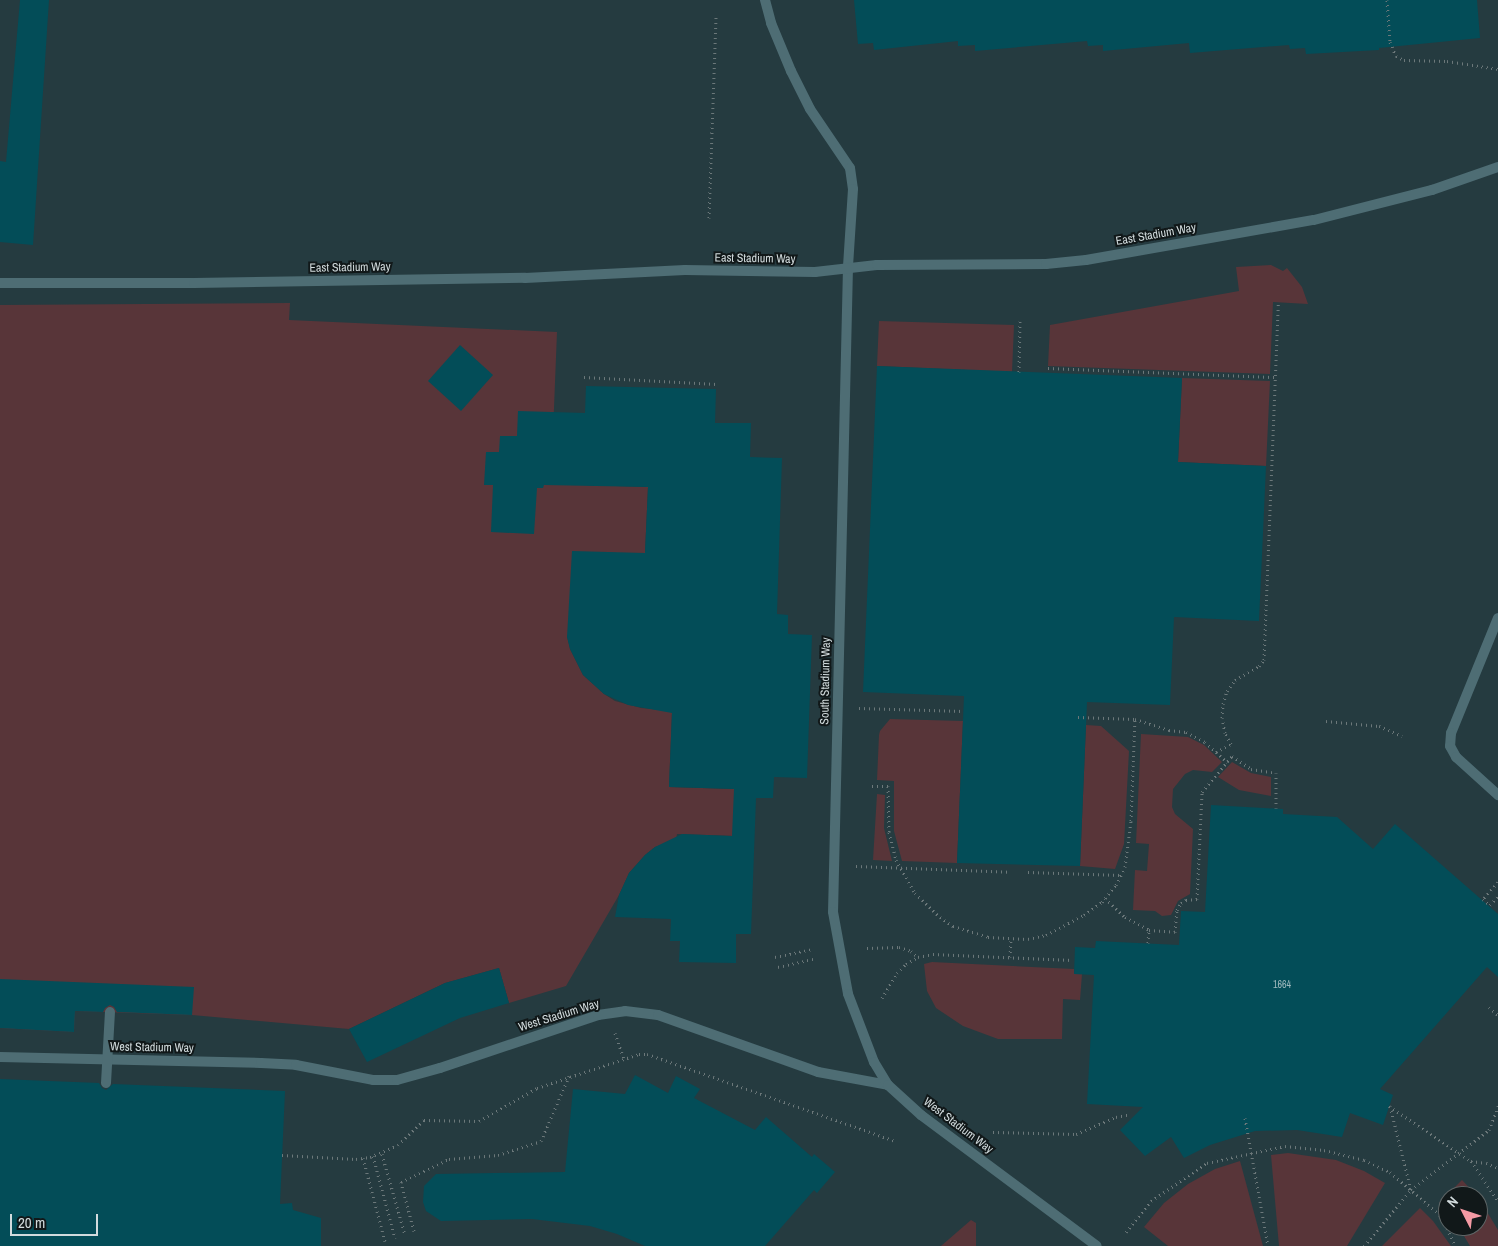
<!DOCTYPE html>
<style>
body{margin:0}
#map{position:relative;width:1498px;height:1246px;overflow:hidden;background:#233134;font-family:"Archivo Narrow",sans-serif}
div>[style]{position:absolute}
.built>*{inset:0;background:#253b40}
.green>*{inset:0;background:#583539}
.building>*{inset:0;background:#034d58}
.path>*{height:3px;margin-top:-1.5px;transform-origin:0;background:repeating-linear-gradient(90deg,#6c787a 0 1px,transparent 0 5px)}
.service>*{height:10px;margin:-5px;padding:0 5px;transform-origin:5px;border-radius:5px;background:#4e6d74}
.pedestrian>*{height:10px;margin:-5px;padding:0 5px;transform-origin:5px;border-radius:5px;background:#4e6d74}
.minor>*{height:10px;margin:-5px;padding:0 5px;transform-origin:5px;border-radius:5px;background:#4e6d74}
span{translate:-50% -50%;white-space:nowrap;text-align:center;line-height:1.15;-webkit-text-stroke:4px #111819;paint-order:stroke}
.number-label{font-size:10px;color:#9eb8bc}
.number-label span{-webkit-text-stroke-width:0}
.street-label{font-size:12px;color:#d2dbdd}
.north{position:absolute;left:1438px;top:1186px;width:50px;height:50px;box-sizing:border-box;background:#111819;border:1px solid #5e6667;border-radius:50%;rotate:311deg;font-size:14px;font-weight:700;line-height:20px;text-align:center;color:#d2dbdd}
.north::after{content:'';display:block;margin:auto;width:18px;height:22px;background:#f49aa4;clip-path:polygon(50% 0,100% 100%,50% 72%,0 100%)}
.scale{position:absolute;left:10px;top:1214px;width:88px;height:22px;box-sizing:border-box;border:2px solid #d2dbdd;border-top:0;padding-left:6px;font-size:15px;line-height:18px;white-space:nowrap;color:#d2dbdd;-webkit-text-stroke:4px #111819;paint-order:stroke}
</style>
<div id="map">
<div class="built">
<i style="clip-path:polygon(evenodd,0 0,1498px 0,1498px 1246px,0 1246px,0 0,1448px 1196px,1478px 1196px,1478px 1226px,1448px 1226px,1448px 1196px)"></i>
</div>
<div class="green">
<i style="clip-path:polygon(1271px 265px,1283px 271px,1287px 268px,1302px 287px,1308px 304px,1273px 302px,1270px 374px,1048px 366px,1050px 325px,1239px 291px,1236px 267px)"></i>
<i style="clip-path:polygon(290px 303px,289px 320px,557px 332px,551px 484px,648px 487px,645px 553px,567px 636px,570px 649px,583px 675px,604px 694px,615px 701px,641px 708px,672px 711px,669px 787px,734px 789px,734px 836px,677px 834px,676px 840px,655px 847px,645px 855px,629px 873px,619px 895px,566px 986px,509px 1003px,499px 968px,445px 983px,349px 1029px,192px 1015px,75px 1011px,74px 1032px,0 1028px,0 305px)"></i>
<i style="clip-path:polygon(879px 321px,1014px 325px,1012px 372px,877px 366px)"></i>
<i style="clip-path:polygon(1182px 378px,1270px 381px,1266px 466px,1178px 462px)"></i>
<i style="clip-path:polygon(890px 719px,963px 721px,957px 863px,902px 861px,894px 831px,894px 781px,877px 780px,879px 735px,880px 731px)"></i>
<i style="clip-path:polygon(1086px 725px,1101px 726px,1129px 751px,1124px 844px,1115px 869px,1080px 866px)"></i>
<i style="clip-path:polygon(1141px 734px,1188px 737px,1204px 745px,1222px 762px,1212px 772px,1193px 770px,1185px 774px,1173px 789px,1172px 807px,1175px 814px,1193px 829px,1190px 894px,1178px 901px,1171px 915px,1162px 916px,1155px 911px,1133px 910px,1135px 870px,1147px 871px,1149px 844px,1136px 843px)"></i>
<i style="clip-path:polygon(1232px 762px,1251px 773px,1271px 777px,1271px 796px,1239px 790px,1218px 777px)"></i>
<i style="clip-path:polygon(877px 794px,885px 795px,884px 828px,892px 861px,873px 860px)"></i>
<i style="clip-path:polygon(932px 962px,1074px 969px,1074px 974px,1082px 974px,1080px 1000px,1063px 999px,1062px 1039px,998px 1039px,963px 1026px,936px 1008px,927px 991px,924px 964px)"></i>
<i style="clip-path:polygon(1288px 1153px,1336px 1160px,1364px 1171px,1385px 1183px,1347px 1246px,1279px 1246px,1271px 1155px)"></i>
<i style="clip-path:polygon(1240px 1161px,1263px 1246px,1168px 1246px,1144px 1227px,1164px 1203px,1188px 1184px,1215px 1169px)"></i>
<i style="clip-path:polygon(1462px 1180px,1477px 1196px,1448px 1196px,1448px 1213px,1439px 1203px)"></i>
<i style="clip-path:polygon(1478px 1197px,1498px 1230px,1498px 1246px,1470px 1246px,1458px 1226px,1478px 1226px)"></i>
<i style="clip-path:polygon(1420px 1208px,1433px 1221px,1451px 1246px,1382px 1246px)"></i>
<i style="clip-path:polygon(971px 1220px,976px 1223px,976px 1246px,941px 1246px)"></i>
</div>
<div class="building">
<i style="clip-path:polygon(20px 0,49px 0,33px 245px,0 242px,0 161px,6px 162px)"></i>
<i style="clip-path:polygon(854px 0,1477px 0,1480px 38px,1379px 48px,1379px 50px,1306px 54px,1305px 48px,1290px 49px,1289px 45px,1190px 53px,1189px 43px,1103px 51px,1103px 45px,1088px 46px,1087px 41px,975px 51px,975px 45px,958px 46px,958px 41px,874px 50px,873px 43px,858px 44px)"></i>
<i style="clip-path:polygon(460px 345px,493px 375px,461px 411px,428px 381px)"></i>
<i style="clip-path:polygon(877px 366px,1182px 378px,1178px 462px,1266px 466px,1259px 621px,1174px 617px,1170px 705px,1087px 702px,1080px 866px,957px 863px,964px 696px,863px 692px)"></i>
<i style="clip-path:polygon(586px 386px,716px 389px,715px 423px,751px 423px,750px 457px,782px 458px,777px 614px,788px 615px,788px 634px,812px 635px,807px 778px,774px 777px,773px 798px,756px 798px,751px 934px,736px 934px,736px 963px,679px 962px,680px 941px,670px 941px,671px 919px,615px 917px,619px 895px,629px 873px,645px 855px,655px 847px,682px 834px,732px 836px,734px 789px,669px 787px,672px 713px,628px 705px,604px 694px,583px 675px,570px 649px,567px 637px,572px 551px,645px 553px,648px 487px,544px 485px,543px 488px,537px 488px,534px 534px,491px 532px,493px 485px,484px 485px,486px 452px,499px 452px,500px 436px,517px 436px,518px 411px,585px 413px)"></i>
<i style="clip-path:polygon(1211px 805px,1283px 809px,1283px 814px,1337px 817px,1373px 849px,1395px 824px,1498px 914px,1498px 977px,1487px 967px,1380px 1089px,1393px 1095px,1383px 1125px,1350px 1113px,1342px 1137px,1297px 1130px,1255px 1131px,1210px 1145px,1184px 1158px,1171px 1137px,1145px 1156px,1120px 1130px,1143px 1107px,1087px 1104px,1094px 975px,1074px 974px,1075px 947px,1095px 948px,1096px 941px,1179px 945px,1181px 911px,1205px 912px)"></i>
<i style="clip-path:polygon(499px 968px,509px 1003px,460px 1018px,367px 1062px,349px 1029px,445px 983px)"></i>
<i style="clip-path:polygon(0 979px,194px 987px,192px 1015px,117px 1012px,114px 1007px,110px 1005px,105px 1008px,103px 1012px,75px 1011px,74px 1032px,0 1028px)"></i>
<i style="clip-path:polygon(635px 1075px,668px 1093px,676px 1076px,700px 1089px,694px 1098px,755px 1130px,766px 1117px,812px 1157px,814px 1154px,835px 1172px,817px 1193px,814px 1190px,765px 1246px,645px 1246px,617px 1234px,590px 1226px,532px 1219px,441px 1221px,426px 1211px,423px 1202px,424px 1186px,436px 1174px,565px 1172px,573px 1089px,625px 1094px)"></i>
<i style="clip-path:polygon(0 1079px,99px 1083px,102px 1088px,106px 1090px,113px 1084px,285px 1091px,280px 1204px,292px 1203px,293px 1210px,321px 1218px,321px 1246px,0 1246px)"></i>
</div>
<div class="path">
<i style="left:1387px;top:0;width:42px;rotate:85.9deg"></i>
<i style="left:1390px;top:42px;width:15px;rotate:67deg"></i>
<i style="left:1396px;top:56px;width:9px;rotate:27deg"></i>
<i style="left:1404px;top:60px;width:43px;rotate:1.3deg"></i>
<i style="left:1447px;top:61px;width:52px;rotate:8.9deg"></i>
<i style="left:709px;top:218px;width:201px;rotate:-88deg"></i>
<i style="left:1048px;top:368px;width:227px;rotate:2.3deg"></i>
<i style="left:1019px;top:372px;width:51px;rotate:-88.9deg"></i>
<i style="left:584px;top:377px;width:133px;rotate:3deg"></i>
<i style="left:859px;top:708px;width:104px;rotate:1.7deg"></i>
<i style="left:1078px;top:717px;width:57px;rotate:2deg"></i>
<i style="left:1135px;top:719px;width:36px;rotate:18deg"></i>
<i style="left:1169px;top:730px;width:17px;rotate:7deg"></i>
<i style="left:1186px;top:732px;width:21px;rotate:28deg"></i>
<i style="left:1205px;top:742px;width:30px;rotate:42deg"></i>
<i style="left:1326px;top:721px;width:53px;rotate:5.4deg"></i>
<i style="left:1379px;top:726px;width:25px;rotate:23deg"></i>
<i style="left:1216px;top:752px;width:17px;rotate:-28deg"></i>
<i style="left:1231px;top:744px;width:13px;rotate:-119deg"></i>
<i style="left:1225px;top:733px;width:15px;rotate:-101deg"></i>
<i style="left:1222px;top:718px;width:14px;rotate:-86deg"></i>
<i style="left:1223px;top:704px;width:14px;rotate:-73deg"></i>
<i style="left:1227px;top:691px;width:14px;rotate:-54deg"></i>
<i style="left:1235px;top:680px;width:28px;rotate:-30deg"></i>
<i style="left:1259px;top:666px;width:8px;rotate:-50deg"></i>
<i style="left:1264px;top:660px;width:356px;rotate:-87.7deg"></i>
<i style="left:872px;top:786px;width:16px"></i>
<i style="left:888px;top:786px;width:46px;rotate:88.8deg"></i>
<i style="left:889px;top:832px;width:29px;rotate:76deg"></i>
<i style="left:896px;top:860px;width:38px;rotate:60deg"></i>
<i style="left:915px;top:893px;width:35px;rotate:44deg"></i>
<i style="left:940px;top:917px;width:16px;rotate:35deg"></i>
<i style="left:953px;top:926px;width:37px;rotate:17deg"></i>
<i style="left:988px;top:937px;width:40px;rotate:2.9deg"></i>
<i style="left:1028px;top:939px;width:18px;rotate:-13deg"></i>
<i style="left:1046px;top:935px;width:43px;rotate:-27.8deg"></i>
<i style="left:1084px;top:915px;width:22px;rotate:-36deg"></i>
<i style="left:1102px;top:902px;width:22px;rotate:-51deg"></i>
<i style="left:1116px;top:885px;width:20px;rotate:-63deg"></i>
<i style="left:1125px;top:867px;width:46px;rotate:-82.6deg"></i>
<i style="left:1131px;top:821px;width:102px;rotate:-87.8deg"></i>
<i style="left:856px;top:866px;width:153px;rotate:2.2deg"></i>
<i style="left:1028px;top:872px;width:93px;rotate:1.8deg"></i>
<i style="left:1498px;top:882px;width:23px;rotate:131deg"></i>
<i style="left:1483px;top:899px;width:9px;rotate:41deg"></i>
<i style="left:1490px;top:905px;width:12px;rotate:-48deg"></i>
<i style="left:1105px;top:898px;width:28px;rotate:44deg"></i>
<i style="left:1125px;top:917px;width:27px;rotate:28deg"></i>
<i style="left:1148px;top:943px;width:13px;rotate:-86deg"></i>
<i style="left:1149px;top:930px;width:26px;rotate:4deg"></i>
<i style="left:1175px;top:932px;width:22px;rotate:-85deg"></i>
<i style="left:1177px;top:910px;width:8px;rotate:-60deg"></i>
<i style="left:1181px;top:903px;width:6px;rotate:-31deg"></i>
<i style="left:1186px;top:900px;width:11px;rotate:-5deg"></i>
<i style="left:1197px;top:899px;width:107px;rotate:-87.3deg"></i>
<i style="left:1202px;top:792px;width:47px;rotate:-50.2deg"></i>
<i style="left:1232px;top:756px;width:23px;rotate:34deg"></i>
<i style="left:1251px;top:769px;width:25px;rotate:9deg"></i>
<i style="left:1276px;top:773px;width:35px;rotate:90deg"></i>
<i style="left:867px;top:948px;width:32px;rotate:-2deg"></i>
<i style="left:899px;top:947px;width:13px;rotate:18deg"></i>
<i style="left:911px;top:951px;width:9px;rotate:41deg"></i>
<i style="left:775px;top:957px;width:38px;rotate:-12deg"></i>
<i style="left:1010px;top:957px;width:17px;rotate:-87deg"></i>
<i style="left:778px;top:967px;width:36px;rotate:-13deg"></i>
<i style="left:882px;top:998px;width:29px;rotate:-59deg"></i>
<i style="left:897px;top:973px;width:13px;rotate:-45deg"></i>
<i style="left:906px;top:964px;width:14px;rotate:-30deg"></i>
<i style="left:918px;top:957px;width:15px;rotate:-11deg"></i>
<i style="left:933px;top:954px;width:140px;rotate:2.5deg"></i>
<i style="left:1489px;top:1007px;width:12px;rotate:42deg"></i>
<i style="left:615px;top:1033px;width:28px;rotate:71deg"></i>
<i style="left:1389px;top:1106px;width:99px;rotate:33.9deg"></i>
<i style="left:1471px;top:1161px;width:15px;rotate:8deg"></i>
<i style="left:1486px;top:1163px;width:13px;rotate:23deg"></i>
<i style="left:1390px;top:1106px;width:87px;rotate:76deg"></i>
<i style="left:1245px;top:1118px;width:130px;rotate:79.8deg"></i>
<i style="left:993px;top:1132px;width:83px;rotate:1.4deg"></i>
<i style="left:1076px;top:1134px;width:43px;rotate:-23deg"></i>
<i style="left:1116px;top:1117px;width:15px;rotate:-11deg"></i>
<i style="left:382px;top:1154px;width:84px;rotate:74.1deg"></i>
<i style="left:282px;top:1155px;width:74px;rotate:3.1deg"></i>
<i style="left:356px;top:1159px;width:14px;rotate:-8deg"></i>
<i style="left:370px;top:1157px;width:30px;rotate:-23deg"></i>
<i style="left:398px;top:1145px;width:36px;rotate:-44deg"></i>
<i style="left:424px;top:1120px;width:55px;rotate:1deg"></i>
<i style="left:479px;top:1121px;width:67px;rotate:-29.6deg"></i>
<i style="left:537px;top:1088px;width:108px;rotate:-18.4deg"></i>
<i style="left:639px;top:1054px;width:8px"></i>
<i style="left:647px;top:1054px;width:261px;rotate:19.3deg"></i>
<i style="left:373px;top:1156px;width:85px;rotate:75deg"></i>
<i style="left:363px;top:1158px;width:86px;rotate:75.2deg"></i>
<i style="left:1471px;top:1161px;width:48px;rotate:56deg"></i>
<i style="left:414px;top:1231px;width:51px;rotate:-104.9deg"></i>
<i style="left:401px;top:1182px;width:53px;rotate:-25.6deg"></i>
<i style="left:449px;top:1159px;width:49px;rotate:-4.7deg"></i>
<i style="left:498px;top:1155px;width:45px;rotate:-18deg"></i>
<i style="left:541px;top:1141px;width:71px;rotate:-66.7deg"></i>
<i style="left:1126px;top:1232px;width:40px;rotate:-51deg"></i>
<i style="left:1151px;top:1201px;width:68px;rotate:-34.2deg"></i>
<i style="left:1207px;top:1163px;width:80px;rotate:-12.3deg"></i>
<i style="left:1285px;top:1146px;width:39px;rotate:6deg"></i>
<i style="left:1324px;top:1150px;width:41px;rotate:14deg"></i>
<i style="left:1364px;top:1160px;width:29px;rotate:25deg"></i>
<i style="left:1390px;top:1172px;width:66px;rotate:40.7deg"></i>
<i style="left:1440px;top:1215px;width:35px;rotate:63deg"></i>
<i style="left:1364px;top:1246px;width:73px;rotate:-50deg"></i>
<i style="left:1411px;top:1190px;width:98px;rotate:-37.6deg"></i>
<i style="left:1489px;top:1130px;width:26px;rotate:-69deg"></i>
</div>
<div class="service">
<i style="left:765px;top:0;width:24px;rotate:75deg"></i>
<i style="left:771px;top:23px;width:52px;rotate:67.4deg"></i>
<i style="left:791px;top:71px;width:42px;rotate:63.4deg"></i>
<i style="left:810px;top:109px;width:71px;rotate:55.9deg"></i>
<i style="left:850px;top:168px;width:21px;rotate:82deg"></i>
<i style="left:853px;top:189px;width:78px;rotate:93.7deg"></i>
<i style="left:1498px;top:618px;width:124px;rotate:112.2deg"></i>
<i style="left:1451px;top:733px;width:13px;rotate:94deg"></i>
<i style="left:1450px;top:746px;width:13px;rotate:61deg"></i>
<i style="left:1456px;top:757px;width:57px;rotate:42.1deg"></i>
<i style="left:0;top:1057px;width:261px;rotate:1.3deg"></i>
<i style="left:261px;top:1063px;width:35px;rotate:3deg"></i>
<i style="left:296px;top:1065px;width:78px;rotate:11deg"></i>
<i style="left:373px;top:1080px;width:24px"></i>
<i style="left:397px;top:1080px;width:45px;rotate:-15.6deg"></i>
<i style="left:440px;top:1068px;width:167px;rotate:-18.5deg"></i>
<i style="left:598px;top:1015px;width:27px;rotate:-8deg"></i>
<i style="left:625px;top:1011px;width:33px;rotate:7deg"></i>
<i style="left:658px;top:1015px;width:170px;rotate:19.6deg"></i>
<i style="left:818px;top:1072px;width:71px;rotate:10.5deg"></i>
</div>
<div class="pedestrian">
<i style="left:106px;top:1083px;width:71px;rotate:-86.8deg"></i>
</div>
<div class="minor">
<i style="left:848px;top:267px;width:645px;rotate:91.33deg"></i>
<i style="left:833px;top:912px;width:83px;rotate:79.6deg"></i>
<i style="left:848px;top:994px;width:73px;rotate:69.1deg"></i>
<i style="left:874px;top:1062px;width:27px;rotate:59deg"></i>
<i style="left:888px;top:1085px;width:45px;rotate:42.3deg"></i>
<i style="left:921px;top:1115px;width:219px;rotate:36.7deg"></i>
<i style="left:0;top:283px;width:194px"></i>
<i style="left:194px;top:283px;width:331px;rotate:-0.9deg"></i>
<i style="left:525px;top:278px;width:160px;rotate:-2.9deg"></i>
<i style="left:685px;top:270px;width:130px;rotate:0.9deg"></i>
<i style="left:815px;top:272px;width:62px;rotate:-6.4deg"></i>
<i style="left:877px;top:265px;width:169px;rotate:-0.3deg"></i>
<i style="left:1046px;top:264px;width:40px;rotate:-5.7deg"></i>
<i style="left:1086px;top:260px;width:231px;rotate:-10deg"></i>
<i style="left:1314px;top:220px;width:122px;rotate:-14.3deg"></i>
<i style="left:1432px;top:190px;width:70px;rotate:-19.2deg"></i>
</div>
<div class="number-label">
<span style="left:1282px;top:985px">1664</span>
</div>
<div class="street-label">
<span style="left:1156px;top:235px;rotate:-10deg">East Stadium Way</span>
<span style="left:755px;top:259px;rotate:1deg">East Stadium Way</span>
<span style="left:350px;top:268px;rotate:-1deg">East Stadium Way</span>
<span style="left:826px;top:681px;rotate:-89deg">South Stadium Way</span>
<span style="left:559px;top:1016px;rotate:-17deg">West Stadium Way</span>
<span style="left:152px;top:1048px;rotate:1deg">West Stadium Way</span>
<span style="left:958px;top:1126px;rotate:37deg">West Stadium Way</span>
</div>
<div class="north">N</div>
<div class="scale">20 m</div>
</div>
